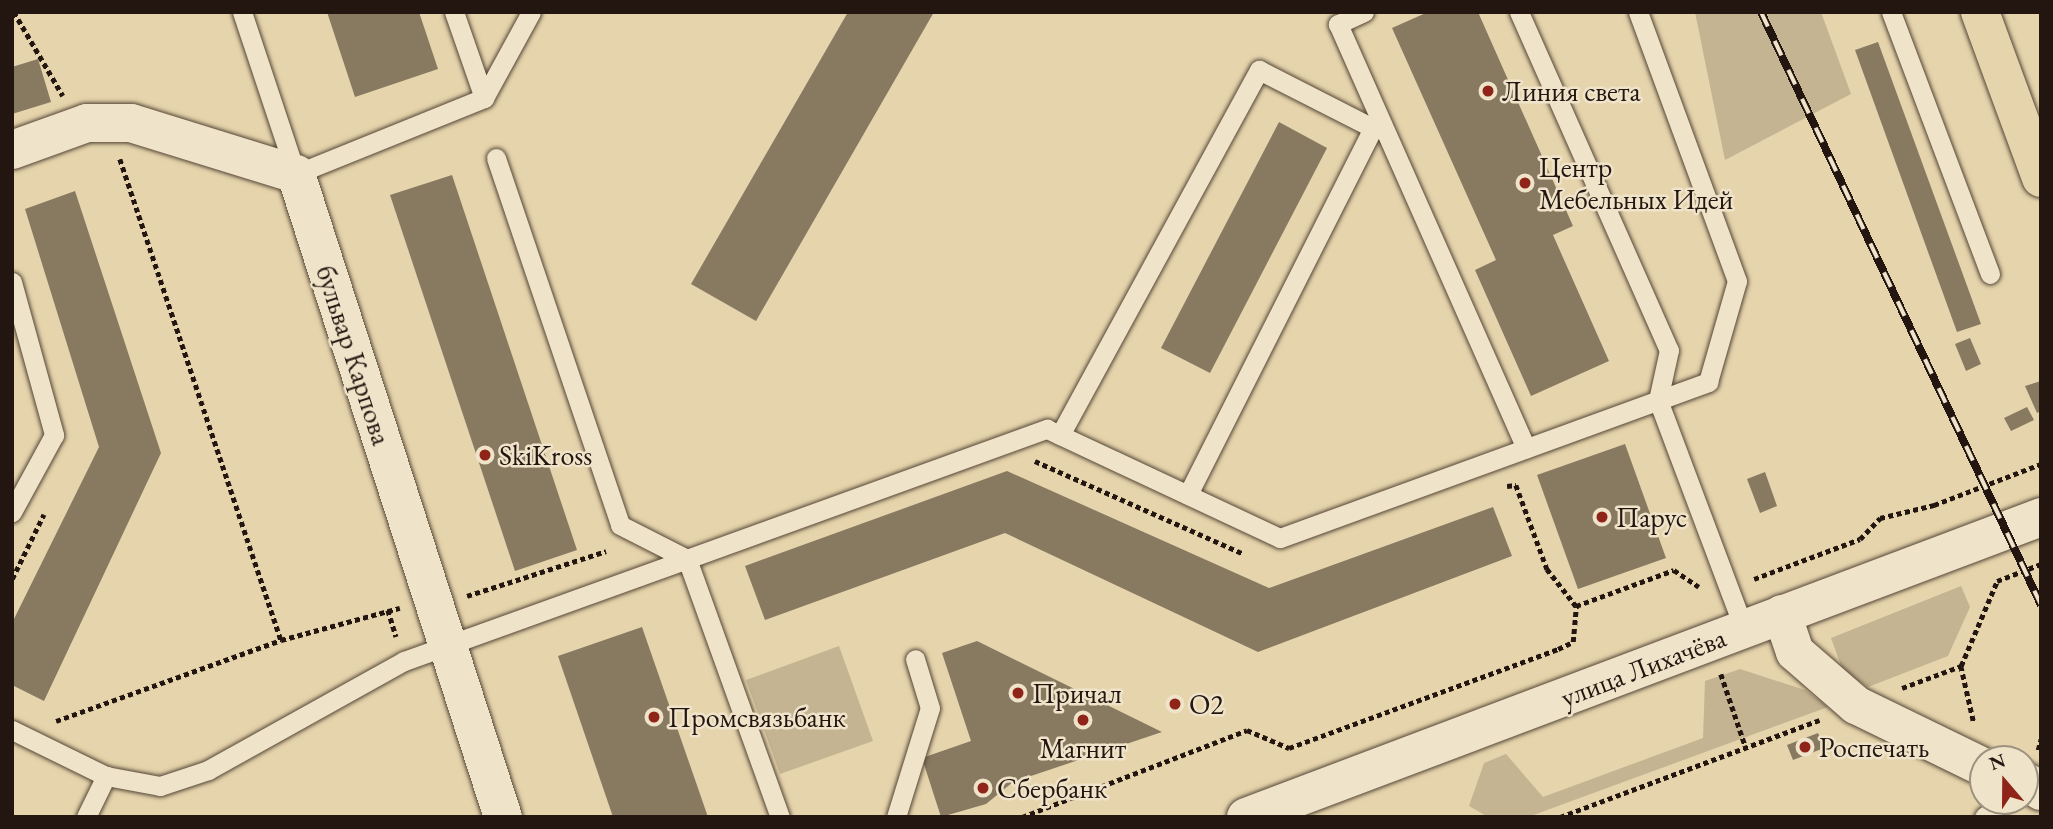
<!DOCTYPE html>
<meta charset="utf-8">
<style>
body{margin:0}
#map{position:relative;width:2053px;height:829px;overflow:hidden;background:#e6d4ac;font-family:"EB Garamond",serif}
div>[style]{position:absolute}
.green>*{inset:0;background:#c5b491}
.building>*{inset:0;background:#887961}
.path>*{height:4.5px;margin-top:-2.25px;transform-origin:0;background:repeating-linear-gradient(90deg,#231610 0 5px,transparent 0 8.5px)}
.roads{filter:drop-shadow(0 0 2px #544637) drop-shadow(0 0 2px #544637)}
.lane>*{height:19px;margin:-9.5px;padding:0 9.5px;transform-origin:9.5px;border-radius:9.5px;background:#efe3c9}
.street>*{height:38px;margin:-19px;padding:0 19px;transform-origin:19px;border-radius:19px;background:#efe3c9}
.secondary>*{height:38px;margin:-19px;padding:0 19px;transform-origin:19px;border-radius:19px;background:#efe3c9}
.primary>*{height:38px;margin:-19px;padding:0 19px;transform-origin:19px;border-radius:19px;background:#e6d4ac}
.rail>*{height:8px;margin-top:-4px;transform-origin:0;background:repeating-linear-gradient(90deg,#efe3c9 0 16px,#231610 0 32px);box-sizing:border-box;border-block:2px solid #231610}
.dots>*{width:19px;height:19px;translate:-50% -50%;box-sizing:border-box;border:4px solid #efe3c9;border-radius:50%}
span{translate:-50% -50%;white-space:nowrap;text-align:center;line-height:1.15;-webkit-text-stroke:5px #efe3c9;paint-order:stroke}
.poi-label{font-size:28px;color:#231610}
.left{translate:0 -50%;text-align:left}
.street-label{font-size:28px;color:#231610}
.frame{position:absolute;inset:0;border:14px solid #231610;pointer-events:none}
.north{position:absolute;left:1969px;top:745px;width:70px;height:70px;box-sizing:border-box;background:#efe3c9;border:2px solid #9d917f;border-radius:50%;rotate:340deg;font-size:19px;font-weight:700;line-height:28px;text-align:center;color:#231610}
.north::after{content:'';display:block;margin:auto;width:24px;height:32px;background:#8f2418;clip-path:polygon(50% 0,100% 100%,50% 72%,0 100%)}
</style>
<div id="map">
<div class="green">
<i style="clip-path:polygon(1695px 12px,1821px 12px,1851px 94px,1725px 160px)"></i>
<i style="clip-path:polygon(1961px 586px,1970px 607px,1948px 656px,1868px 687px,1843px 671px,1831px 638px)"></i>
<i style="clip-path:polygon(839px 646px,873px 741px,780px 774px,746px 680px)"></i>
<i style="clip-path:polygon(1740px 669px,1805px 690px,1828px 707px,1528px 817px,1488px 817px,1469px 806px,1484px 763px,1506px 754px,1543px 797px,1703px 738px,1705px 681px)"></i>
</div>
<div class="building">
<i style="clip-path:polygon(327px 12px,419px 12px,438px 69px,355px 97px)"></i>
<i style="clip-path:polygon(848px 12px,934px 12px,756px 321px,691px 284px)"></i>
<i style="clip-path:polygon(1428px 12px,1478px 12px,1573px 226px,1553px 235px,1609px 361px,1531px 396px,1475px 270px,1496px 260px,1392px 28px)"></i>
<i style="clip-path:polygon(1878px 42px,1981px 324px,1957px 332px,1855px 50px)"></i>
<i style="clip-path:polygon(38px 59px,51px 102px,12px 114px,12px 67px)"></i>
<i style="clip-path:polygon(1279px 122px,1327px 148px,1210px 373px,1161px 348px)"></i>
<i style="clip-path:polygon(452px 175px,577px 550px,515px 571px,390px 195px)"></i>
<i style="clip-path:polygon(75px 191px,161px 453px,44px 701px,12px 685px,12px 623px,99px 447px,25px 209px)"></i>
<i style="clip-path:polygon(1970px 338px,1981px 364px,1966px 371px,1955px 344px)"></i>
<i style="clip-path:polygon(2041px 381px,2041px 411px,2037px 413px,2025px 386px)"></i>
<i style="clip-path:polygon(2027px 407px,2034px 420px,2011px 431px,2004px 418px)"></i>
<i style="clip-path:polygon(1625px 444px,1666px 558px,1578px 589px,1537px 475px)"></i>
<i style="clip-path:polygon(1007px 471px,1269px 588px,1493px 507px,1512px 556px,1258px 652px,1005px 533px,765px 620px,745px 566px)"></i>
<i style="clip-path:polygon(1765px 472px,1777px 506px,1760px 513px,1747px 479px)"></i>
<i style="clip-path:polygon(642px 627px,708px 817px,613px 817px,558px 656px)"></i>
<i style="clip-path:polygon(977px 641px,1162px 732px,1013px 782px,986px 804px,941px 817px,922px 758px,971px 741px,942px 653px)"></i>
<i style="clip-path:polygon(1818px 733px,1824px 748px,1793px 760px,1787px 745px)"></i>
</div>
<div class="path">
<i style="left:14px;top:12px;width:97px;rotate:59.7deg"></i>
<i style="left:120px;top:159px;width:507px;rotate:71.49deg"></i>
<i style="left:1035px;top:461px;width:227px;rotate:24deg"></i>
<i style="left:1507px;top:486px;width:9px;rotate:-6deg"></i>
<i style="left:1516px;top:485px;width:90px;rotate:69.7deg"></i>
<i style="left:1547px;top:569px;width:47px;rotate:51.9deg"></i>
<i style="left:12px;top:579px;width:72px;rotate:-63.8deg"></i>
<i style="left:1754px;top:579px;width:113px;rotate:-20.7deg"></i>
<i style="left:1860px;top:539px;width:29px;rotate:-46deg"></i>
<i style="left:1880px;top:518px;width:56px;rotate:-13.5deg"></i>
<i style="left:1934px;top:505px;width:115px;rotate:-21deg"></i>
<i style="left:467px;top:596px;width:146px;rotate:-17.9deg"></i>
<i style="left:388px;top:610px;width:28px;rotate:73deg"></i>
<i style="left:1961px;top:666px;width:58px;rotate:77.2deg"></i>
<i style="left:1721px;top:674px;width:78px;rotate:71.3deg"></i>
<i style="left:1902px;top:688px;width:63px;rotate:-20.4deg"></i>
<i style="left:1961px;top:666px;width:92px;rotate:-67deg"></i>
<i style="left:1997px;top:581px;width:47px;rotate:-21.1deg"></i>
<i style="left:56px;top:721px;width:239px;rotate:-19.8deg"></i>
<i style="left:281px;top:640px;width:123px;rotate:-15.1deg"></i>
<i style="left:2038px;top:750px;width:11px;rotate:-75deg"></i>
<i style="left:1022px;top:817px;width:241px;rotate:-21.1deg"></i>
<i style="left:1247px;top:730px;width:46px;rotate:23.2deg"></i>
<i style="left:1289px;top:748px;width:287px;rotate:-20.2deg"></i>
<i style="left:1558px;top:649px;width:17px;rotate:-25deg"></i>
<i style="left:1573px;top:642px;width:36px;rotate:-85deg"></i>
<i style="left:1576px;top:606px;width:104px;rotate:-20.2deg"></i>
<i style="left:1674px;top:570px;width:30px;rotate:34deg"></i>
<i style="left:1560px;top:817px;width:277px;rotate:-20.5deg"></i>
</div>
<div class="roads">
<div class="lane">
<i style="left:242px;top:12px;width:171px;rotate:71.6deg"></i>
<i style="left:296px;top:174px;width:203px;rotate:-22deg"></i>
<i style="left:484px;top:98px;width:91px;rotate:-109.2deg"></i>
<i style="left:1364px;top:12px;width:29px;rotate:155deg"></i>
<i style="left:1338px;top:24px;width:464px;rotate:66.1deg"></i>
<i style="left:1519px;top:12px;width:370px;rotate:66.1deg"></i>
<i style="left:1669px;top:350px;width:51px;rotate:102.4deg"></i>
<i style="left:1658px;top:400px;width:245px;rotate:69.4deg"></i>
<i style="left:1891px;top:12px;width:280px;rotate:69.3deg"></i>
<i style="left:484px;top:98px;width:98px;rotate:-61.3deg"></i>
<i style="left:496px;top:158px;width:387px;rotate:71.3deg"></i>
<i style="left:620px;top:525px;width:75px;rotate:26.9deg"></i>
<i style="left:687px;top:559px;width:383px;rotate:-19.9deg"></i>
<i style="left:1047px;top:429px;width:257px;rotate:25.1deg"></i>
<i style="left:1280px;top:538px;width:456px;rotate:-20deg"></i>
<i style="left:1708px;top:382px;width:105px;rotate:-74deg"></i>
<i style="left:1737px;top:281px;width:287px;rotate:-110.2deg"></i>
<i style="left:12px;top:282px;width:159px;rotate:74.6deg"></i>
<i style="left:54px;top:435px;width:88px;rotate:118.6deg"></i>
<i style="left:1060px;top:435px;width:416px;rotate:-61.4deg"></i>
<i style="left:1259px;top:70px;width:128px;rotate:27deg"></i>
<i style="left:1373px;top:128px;width:411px;rotate:116.8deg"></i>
<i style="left:12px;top:730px;width:105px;rotate:26.1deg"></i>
<i style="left:86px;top:817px;width:46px;rotate:-64deg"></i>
<i style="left:106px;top:776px;width:55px;rotate:10.5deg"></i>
<i style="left:160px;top:786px;width:51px;rotate:-18.4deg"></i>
<i style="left:208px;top:770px;width:224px;rotate:-29.1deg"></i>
<i style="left:404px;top:661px;width:301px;rotate:-19.8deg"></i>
<i style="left:687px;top:559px;width:274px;rotate:70.2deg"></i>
<i style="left:896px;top:817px;width:114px;rotate:-72.7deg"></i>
<i style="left:930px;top:708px;width:51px;rotate:-107deg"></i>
<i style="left:1984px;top:817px;width:26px;rotate:-39deg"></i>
</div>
<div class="street">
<i style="left:12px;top:150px;width:80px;rotate:-19.8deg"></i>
<i style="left:87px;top:123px;width:44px"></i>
<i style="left:131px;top:123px;width:173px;rotate:17.2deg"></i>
<i style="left:296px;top:174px;width:675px;rotate:72.16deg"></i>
<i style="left:1782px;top:614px;width:40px;rotate:71.1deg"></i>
<i style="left:1795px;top:652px;width:81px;rotate:41deg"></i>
<i style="left:1856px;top:705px;width:141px;rotate:26deg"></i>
<i style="left:2025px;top:781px;width:19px;rotate:32deg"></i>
</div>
<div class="secondary">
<i style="left:1246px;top:817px;width:850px;rotate:-20.67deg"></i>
</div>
<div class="primary">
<i style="left:1980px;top:12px;width:177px;rotate:69.8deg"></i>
</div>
</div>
<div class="rail">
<i style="left:1761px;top:12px;width:656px;rotate:64.72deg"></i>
</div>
<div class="dots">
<i style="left:1488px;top:91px;background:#8f2418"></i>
<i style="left:1525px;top:183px;background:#8f2418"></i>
<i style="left:485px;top:455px;background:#8f2418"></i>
<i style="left:1602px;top:517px;background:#8f2418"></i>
<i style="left:1018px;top:693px;background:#8f2418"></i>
<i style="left:1175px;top:704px;background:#8f2418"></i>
<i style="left:654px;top:717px;background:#8f2418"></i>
<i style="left:1083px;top:720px;background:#8f2418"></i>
<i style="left:1805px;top:747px;background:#8f2418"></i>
<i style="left:983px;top:788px;background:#8f2418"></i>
</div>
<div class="poi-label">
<span class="left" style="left:1502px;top:91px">Линия света</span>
<span class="left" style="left:1539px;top:183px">Центр<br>Мебельных Идей</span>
<span class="left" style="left:499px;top:455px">SkiKross</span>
<span class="left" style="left:1616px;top:517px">Парус</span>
<span class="left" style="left:1032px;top:693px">Причал</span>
<span class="left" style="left:1189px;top:704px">O2</span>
<span class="left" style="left:668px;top:717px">Промсвязьбанк</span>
<span class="left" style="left:1819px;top:747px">Роспечать</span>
<span style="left:1083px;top:748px">Магнит</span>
<span class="left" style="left:997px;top:788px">Сбербанк</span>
</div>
<div class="street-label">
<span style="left:354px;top:355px;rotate:72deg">бульвар Карпова</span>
<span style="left:1643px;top:667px;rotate:-21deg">улица Лихачёва</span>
</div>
<div class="frame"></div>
<div class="north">N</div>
</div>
